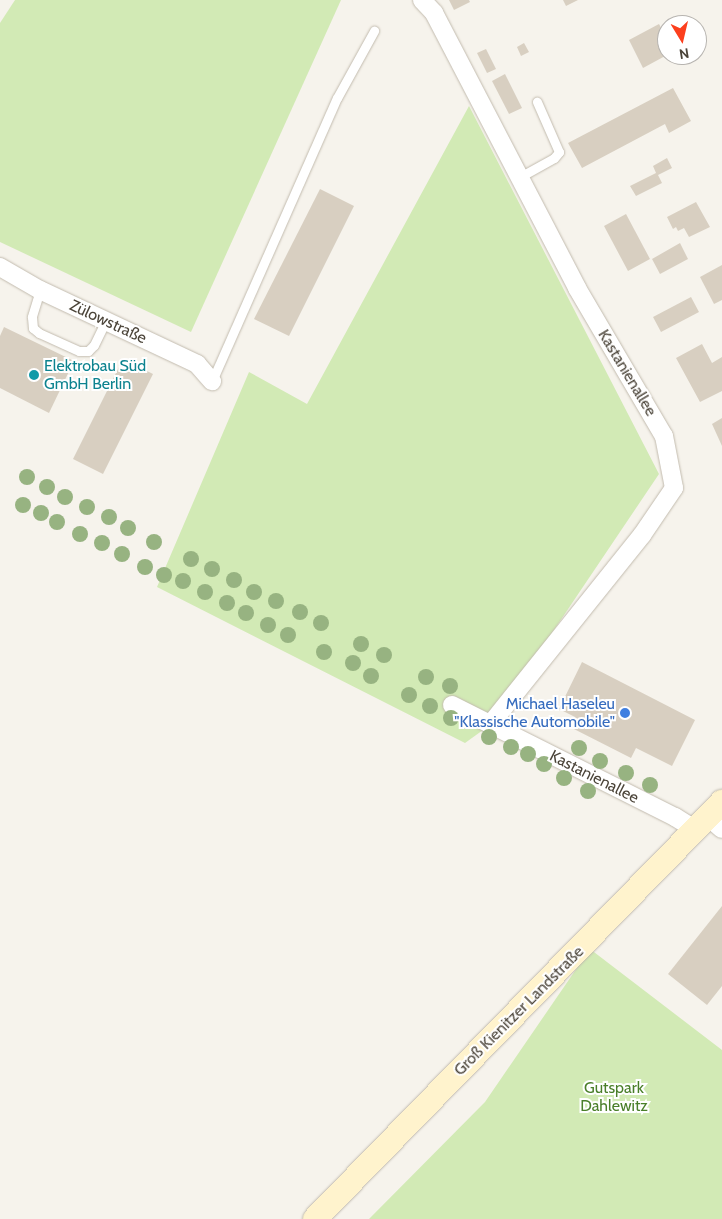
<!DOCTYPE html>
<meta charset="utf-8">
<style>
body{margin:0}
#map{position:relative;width:722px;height:1219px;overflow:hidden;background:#f6f3ec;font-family:Cabin,sans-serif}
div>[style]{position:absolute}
.green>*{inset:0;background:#d2eab5}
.building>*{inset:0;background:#d8cfc1}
.roads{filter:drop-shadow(0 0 1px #c2bbae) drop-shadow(0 0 1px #c2bbae)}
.lane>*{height:9px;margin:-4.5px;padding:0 4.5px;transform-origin:4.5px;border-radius:4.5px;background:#fff}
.street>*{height:18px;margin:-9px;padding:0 9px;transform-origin:9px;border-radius:9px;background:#fff}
.secondary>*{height:24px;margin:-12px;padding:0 12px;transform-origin:12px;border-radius:12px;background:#fff3cd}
.trees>*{width:16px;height:16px;margin:-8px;border-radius:50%;background:#97b381}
.dots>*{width:14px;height:14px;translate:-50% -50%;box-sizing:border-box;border:2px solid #fff;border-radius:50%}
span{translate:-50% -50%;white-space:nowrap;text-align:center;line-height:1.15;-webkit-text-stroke:4px #fff;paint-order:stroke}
.street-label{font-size:16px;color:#4b4439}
.culture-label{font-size:16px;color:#0d838f}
.left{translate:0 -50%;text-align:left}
.shop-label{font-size:16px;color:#366cbe}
.right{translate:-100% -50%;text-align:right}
.park-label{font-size:16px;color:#4a7f2a}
.north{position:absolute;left:657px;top:15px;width:50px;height:50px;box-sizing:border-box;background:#fff;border:1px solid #b7b4b0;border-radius:50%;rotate:171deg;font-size:14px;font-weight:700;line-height:20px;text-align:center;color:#4b4439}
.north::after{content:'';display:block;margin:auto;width:18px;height:22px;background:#fc3f1d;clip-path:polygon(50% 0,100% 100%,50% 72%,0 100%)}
</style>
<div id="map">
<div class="green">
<i style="clip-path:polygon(15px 0,341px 0,191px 332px,0 242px,0 23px)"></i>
<i style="clip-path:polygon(469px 106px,659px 474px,490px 725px,465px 743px,157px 587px,249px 372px,307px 404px)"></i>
<i style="clip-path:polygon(590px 949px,722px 1050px,722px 1219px,369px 1219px,485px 1102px)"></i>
</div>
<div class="building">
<i style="clip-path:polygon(449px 0,469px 0,470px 2px,454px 10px)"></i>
<i style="clip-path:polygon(563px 0,578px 0,566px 6px)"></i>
<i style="clip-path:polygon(659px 24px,667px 39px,667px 55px,643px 68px,629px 40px)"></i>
<i style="clip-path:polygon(524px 43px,529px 52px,521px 56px,517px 47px)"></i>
<i style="clip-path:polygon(486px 49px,496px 69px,487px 73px,477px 53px)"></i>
<i style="clip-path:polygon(505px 74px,522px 108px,509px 114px,492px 81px)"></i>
<i style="clip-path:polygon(673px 88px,691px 121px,669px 133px,665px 124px,582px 168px,568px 143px)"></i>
<i style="clip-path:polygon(667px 158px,672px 168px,658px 175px,662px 183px,636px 196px,630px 186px,656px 173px,653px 166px)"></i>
<i style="clip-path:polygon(320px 189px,354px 206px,289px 336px,254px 319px)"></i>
<i style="clip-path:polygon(696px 202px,710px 227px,689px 237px,684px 228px,678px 231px,676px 227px,673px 229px,667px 217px)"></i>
<i style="clip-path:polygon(626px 214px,650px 259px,628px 271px,604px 226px)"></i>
<i style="clip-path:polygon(680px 243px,688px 259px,660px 274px,652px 259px)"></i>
<i style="clip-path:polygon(722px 265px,722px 300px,714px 304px,700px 277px)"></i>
<i style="clip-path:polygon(691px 297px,699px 312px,661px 332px,653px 317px)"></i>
<i style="clip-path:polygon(4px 327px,74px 361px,49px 413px,0 388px,0 336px)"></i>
<i style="clip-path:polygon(702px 344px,712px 363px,722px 357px,722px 391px,700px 402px,676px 358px)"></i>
<i style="clip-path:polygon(123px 359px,153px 374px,103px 474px,73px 459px)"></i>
<i style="clip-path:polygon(722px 418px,722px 446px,712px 424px)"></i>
<i style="clip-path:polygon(582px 662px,695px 720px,672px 766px,636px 748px,631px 758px,570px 727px,575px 717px,559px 709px)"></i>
<i style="clip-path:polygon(722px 906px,722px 986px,707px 1005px,668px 974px)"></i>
</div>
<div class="roads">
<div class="lane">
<i style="left:518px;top:178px;width:41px;rotate:-29.1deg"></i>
<i style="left:554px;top:158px;width:8px;rotate:-50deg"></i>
<i style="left:559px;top:152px;width:55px;rotate:-113.7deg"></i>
<i style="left:40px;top:290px;width:28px;rotate:107deg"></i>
<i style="left:32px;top:317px;width:11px;rotate:85deg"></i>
<i style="left:33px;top:328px;width:8px;rotate:40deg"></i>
<i style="left:39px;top:333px;width:44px;rotate:24.2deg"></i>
<i style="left:79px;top:351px;width:9px"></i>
<i style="left:88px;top:351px;width:8px;rotate:-45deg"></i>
<i style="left:94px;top:345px;width:28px;rotate:-64deg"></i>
<i style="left:212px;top:381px;width:309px;rotate:-66.2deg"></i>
<i style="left:337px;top:98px;width:77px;rotate:-61.1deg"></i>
</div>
<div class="street">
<i style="left:422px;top:0;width:18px;rotate:47deg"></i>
<i style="left:434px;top:13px;width:310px;rotate:62.5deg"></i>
<i style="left:577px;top:288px;width:172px;rotate:59.6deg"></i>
<i style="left:664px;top:436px;width:53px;rotate:79.1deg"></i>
<i style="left:674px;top:488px;width:57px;rotate:124.2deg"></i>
<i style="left:642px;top:535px;width:243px;rotate:128.7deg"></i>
<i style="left:0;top:267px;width:46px;rotate:29.9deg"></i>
<i style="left:40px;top:290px;width:174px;rotate:25.2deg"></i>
<i style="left:197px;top:364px;width:23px;rotate:49deg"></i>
<i style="left:452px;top:705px;width:250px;rotate:26.7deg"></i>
<i style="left:675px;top:817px;width:25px;rotate:32deg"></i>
<i style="left:708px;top:817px;width:18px;rotate:41deg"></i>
</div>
<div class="secondary">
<i style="left:315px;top:1219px;width:583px;rotate:-45.7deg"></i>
</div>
</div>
<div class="trees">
<i style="left:27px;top:477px"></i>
<i style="left:47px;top:487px"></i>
<i style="left:65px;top:497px"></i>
<i style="left:23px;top:505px"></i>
<i style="left:87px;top:507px"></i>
<i style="left:41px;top:513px"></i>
<i style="left:109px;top:517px"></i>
<i style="left:57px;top:522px"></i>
<i style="left:128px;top:528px"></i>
<i style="left:80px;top:534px"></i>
<i style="left:154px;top:542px"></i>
<i style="left:102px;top:543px"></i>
<i style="left:122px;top:554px"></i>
<i style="left:191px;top:559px"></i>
<i style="left:145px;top:567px"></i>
<i style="left:212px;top:569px"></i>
<i style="left:164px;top:575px"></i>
<i style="left:234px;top:580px"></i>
<i style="left:183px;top:581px"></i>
<i style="left:205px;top:592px"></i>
<i style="left:254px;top:592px"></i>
<i style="left:276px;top:601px"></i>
<i style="left:227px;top:603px"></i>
<i style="left:300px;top:612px"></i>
<i style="left:246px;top:613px"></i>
<i style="left:321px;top:623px"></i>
<i style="left:268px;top:625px"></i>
<i style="left:288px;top:635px"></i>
<i style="left:361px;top:644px"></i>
<i style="left:324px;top:652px"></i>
<i style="left:384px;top:655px"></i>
<i style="left:353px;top:663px"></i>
<i style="left:371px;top:676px"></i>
<i style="left:426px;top:677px"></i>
<i style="left:450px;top:686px"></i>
<i style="left:409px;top:695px"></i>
<i style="left:430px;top:706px"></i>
<i style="left:451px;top:718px"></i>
<i style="left:489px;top:737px"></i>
<i style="left:511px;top:747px"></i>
<i style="left:579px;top:748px"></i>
<i style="left:528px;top:754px"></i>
<i style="left:600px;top:761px"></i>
<i style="left:544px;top:764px"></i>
<i style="left:626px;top:773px"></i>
<i style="left:564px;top:778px"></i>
<i style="left:650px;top:785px"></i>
<i style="left:588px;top:791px"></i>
</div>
<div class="dots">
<i style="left:34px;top:375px;background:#0f9aa8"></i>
<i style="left:625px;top:713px;background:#3f7fe0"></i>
</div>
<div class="street-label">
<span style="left:108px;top:322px;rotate:25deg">Zülowstraße</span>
<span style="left:627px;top:373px;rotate:59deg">Kastanienallee</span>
<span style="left:594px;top:777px;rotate:27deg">Kastanienallee</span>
<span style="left:519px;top:1011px;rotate:-45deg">Groß Kienitzer Landstraße</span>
</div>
<div class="culture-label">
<span class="left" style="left:44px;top:375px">Elektrobau Süd<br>GmbH Berlin</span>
</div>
<div class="shop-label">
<span class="right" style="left:615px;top:713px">Michael Haseleu<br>"Klassische Automobile"</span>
</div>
<div class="park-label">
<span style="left:614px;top:1097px">Gutspark<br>Dahlewitz</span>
</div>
<div class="north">N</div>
</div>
